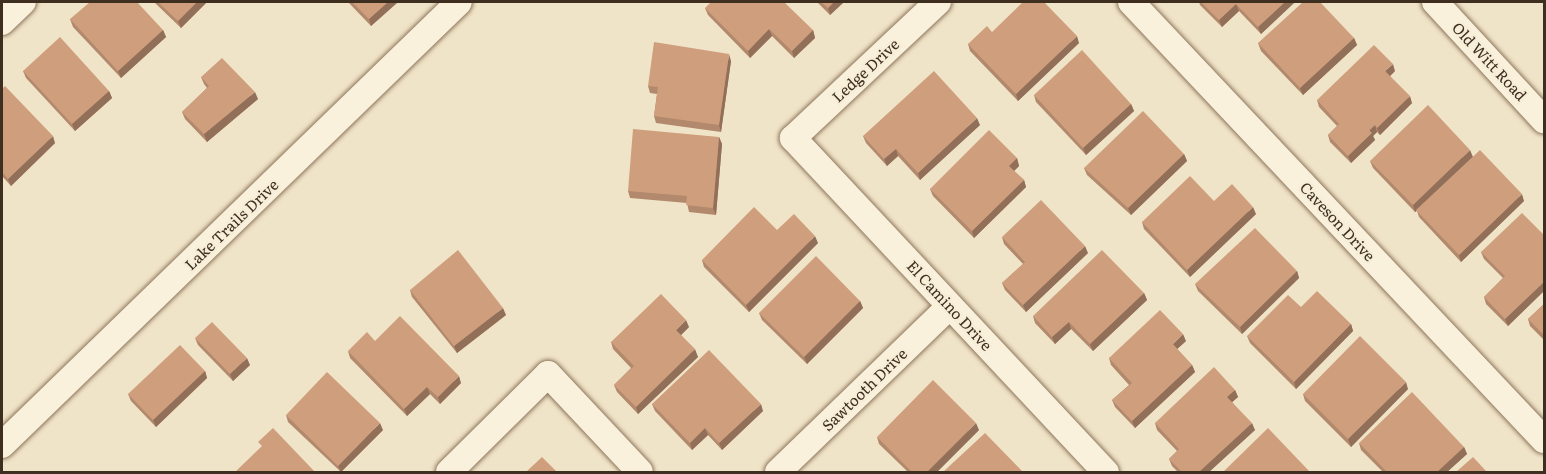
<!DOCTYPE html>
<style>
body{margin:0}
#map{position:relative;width:1546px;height:474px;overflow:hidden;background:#f0e4c8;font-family:Literata,serif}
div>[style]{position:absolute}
.roads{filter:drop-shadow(0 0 2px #8d765c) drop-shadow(0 0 2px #8d765c)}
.minor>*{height:26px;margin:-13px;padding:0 13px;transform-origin:13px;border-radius:13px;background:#faf1dc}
.wall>*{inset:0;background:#b2896c}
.shaded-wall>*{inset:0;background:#916f58}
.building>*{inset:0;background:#cf9f7d}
span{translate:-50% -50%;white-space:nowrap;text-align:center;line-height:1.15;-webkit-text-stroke:5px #f7eed8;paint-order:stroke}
.street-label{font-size:15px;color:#3d2e20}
.frame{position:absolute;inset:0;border:3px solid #3d2e20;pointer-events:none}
</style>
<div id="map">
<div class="roads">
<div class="minor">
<i style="left:938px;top:2px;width:199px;rotate:136.8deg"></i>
<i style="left:793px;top:138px;width:458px;rotate:46.9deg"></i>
<i style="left:1131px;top:2px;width:602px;rotate:46.68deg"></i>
<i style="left:1435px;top:2px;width:161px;rotate:47.3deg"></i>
<i style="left:2px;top:22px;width:29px;rotate:-44deg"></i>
<i style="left:2px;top:445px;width:636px;rotate:-44.11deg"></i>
<i style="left:449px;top:472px;width:139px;rotate:-44.7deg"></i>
<i style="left:548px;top:374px;width:134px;rotate:46.8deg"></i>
<i style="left:778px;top:472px;width:239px;rotate:-44deg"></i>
</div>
</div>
<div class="wall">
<i style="clip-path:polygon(154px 2px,207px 2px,181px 28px)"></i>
<i style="clip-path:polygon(348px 2px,398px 2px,371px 26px)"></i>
<i style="clip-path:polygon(817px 2px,844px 2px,830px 15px)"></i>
<i style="clip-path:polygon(1199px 2px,1295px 2px,1261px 34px,1239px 11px,1222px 27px,1200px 5px)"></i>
<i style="clip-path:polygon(705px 8px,813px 30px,815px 38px,794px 58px,772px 36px,750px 58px,708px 15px)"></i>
<i style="clip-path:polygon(70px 19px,163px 30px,166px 37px,121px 78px,73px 27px)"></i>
<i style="clip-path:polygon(992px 32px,1079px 43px,1018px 101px,970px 51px,968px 44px)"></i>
<i style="clip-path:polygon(1354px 38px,1357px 45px,1303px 95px,1261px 51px,1258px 43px)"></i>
<i style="clip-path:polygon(731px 61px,721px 132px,656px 123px,654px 116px,657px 94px,650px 93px,648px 86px)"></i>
<i style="clip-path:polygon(23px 71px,109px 91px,112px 98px,75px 131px,26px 78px)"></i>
<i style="clip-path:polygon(1395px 71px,1390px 76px,1412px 103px,1380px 135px,1377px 132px,1373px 136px,1375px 140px,1351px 163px,1330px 142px,1328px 135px,1337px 126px,1319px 107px,1317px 100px)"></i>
<i style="clip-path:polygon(201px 77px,258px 99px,207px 142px,185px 119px,182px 112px,207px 88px,204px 84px)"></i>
<i style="clip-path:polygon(2px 89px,55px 143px,11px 186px,2px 176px)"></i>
<i style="clip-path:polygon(1034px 95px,1131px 104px,1134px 111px,1086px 155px,1036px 102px)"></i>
<i style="clip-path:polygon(980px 125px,920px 180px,898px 156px,887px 166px,866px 143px,863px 136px)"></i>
<i style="clip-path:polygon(719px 137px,722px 144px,716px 215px,689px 212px,687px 203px,630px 198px,628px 191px)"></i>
<i style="clip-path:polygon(1184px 154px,1187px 161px,1131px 215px,1087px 175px,1084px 168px)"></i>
<i style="clip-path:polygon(1473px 157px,1524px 201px,1461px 262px,1419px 217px,1417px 211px,1415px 212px,1373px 168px,1370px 161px)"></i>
<i style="clip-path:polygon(1017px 158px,1019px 166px,1014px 171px,1024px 180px,1026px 187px,974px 238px,933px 196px,930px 189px)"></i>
<i style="clip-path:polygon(1214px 201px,1256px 214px,1190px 277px,1144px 229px,1142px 222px)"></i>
<i style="clip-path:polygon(777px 230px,818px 243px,749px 312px,704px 267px,702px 260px)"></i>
<i style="clip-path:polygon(1545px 236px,1545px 290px,1508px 326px,1486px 304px,1484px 297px,1503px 278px,1484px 259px,1481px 252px)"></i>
<i style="clip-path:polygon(1002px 237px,1088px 253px,1026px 312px,1005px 290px,1002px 283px,1023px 264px,1004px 244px)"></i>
<i style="clip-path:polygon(1297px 271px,1299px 278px,1242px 334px,1198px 291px,1195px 284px)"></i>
<i style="clip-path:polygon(410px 290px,506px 315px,457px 353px,412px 297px)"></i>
<i style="clip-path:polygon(1144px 293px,1147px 300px,1093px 351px,1071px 329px,1055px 344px,1035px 323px,1033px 316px)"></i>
<i style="clip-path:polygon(860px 301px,863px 308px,807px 364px,762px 320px,759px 313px)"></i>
<i style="clip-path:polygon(1545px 303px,1545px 341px,1530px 326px,1528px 319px)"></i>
<i style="clip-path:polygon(1351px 324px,1353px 331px,1296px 389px,1250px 343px,1247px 336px)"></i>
<i style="clip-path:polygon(689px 327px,681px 335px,698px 357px,638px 414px,617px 392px,614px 385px,631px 368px,613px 349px,611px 342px)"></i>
<i style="clip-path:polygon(195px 338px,250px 365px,233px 381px,198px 345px)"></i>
<i style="clip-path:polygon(1186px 341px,1177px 349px,1192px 365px,1195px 372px,1135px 428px,1115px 407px,1112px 400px,1129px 385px,1111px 365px,1109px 358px)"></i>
<i style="clip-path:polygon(348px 351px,461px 383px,440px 404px,430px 394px,407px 416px,350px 358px)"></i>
<i style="clip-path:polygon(205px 371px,207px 378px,156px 427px,131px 401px,128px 394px)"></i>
<i style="clip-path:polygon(1408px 389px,1351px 447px,1305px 401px,1303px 394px)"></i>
<i style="clip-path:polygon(1235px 390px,1238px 397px,1232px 402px,1255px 430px,1209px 472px,1178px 472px,1172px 466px,1169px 459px,1177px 451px,1157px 430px,1155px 423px)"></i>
<i style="clip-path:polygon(652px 404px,763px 411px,722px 450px,708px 435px,692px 450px,655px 411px)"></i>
<i style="clip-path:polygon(286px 415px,383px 430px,341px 472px,288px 422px)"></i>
<i style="clip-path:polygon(979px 430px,937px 472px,908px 472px,879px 444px,877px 437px)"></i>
<i style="clip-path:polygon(1359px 443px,1464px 447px,1467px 454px,1447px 472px,1383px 472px,1361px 450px)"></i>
</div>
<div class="shaded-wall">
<i style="clip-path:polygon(197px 2px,207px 2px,181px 28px,178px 21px)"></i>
<i style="clip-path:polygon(388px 2px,398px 2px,371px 26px,369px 19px)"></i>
<i style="clip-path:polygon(834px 2px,844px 2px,830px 15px,828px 8px)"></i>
<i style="clip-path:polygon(1285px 2px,1295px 2px,1261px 34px,1258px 27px)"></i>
<i style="clip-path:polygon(1236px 4px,1239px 11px,1222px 27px,1219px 20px)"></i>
<i style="clip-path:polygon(769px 29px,772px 36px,750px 58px,748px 51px)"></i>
<i style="clip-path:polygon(163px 30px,166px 37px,121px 78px,118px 71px)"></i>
<i style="clip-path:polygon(813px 30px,815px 38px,794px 58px,792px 51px)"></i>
<i style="clip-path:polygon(1077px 36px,1079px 43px,1018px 101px,1016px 94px)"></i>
<i style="clip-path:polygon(1354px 38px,1357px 45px,1303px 95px,1300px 88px)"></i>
<i style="clip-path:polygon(729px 54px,731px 61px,721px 132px,719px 125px)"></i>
<i style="clip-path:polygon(1393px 64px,1395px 71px,1388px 78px,1385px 71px)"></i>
<i style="clip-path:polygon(109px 91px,112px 98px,75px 131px,72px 124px)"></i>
<i style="clip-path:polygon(255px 92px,258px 99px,207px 142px,204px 134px)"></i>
<i style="clip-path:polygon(1410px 96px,1412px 103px,1380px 135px,1377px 128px)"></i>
<i style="clip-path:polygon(1131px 104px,1134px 111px,1086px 155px,1083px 148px)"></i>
<i style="clip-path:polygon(977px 118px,980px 125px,920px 180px,918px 173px)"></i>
<i style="clip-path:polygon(1375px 125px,1377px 132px,1373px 136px,1375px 140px,1351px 163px,1348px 156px)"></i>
<i style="clip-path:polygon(53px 136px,55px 143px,11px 186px,8px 179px)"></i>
<i style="clip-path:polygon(719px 137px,722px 144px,716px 215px,713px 208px)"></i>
<i style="clip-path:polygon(896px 149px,898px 156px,887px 166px,884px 159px)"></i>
<i style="clip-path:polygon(1470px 150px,1473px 157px,1415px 212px,1413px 205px)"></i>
<i style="clip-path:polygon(1184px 154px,1187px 161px,1131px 215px,1128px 208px)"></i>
<i style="clip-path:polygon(1017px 158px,1019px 166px,1012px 173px,1009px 166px)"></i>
<i style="clip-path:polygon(1024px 180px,1026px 187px,974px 238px,972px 231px)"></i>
<i style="clip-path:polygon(1522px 194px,1524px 201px,1461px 262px,1459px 255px)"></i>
<i style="clip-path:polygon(1253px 207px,1256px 214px,1190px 277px,1187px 270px)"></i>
<i style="clip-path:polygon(815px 236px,818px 243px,749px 312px,746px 305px)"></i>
<i style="clip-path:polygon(1085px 246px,1088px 253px,1026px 312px,1023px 305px)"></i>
<i style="clip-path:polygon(1297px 271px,1299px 278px,1242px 334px,1240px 327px)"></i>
<i style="clip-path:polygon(1545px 281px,1545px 290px,1508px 326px,1505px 319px)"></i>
<i style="clip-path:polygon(1144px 293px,1147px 300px,1093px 351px,1090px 344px)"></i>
<i style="clip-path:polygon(860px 301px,863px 308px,807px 364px,804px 357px)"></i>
<i style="clip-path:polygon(503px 308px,506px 315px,457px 353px,454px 346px)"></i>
<i style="clip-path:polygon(686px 320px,689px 327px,679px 337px,676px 330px)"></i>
<i style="clip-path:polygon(1069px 322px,1071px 329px,1055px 344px,1052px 337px)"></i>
<i style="clip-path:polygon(1351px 324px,1353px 331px,1296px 389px,1294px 382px)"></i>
<i style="clip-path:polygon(1183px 334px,1186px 341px,1175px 351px,1173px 344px)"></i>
<i style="clip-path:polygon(695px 349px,698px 357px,638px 414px,636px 407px)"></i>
<i style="clip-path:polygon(247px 358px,250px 365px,233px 381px,230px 374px)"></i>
<i style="clip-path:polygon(1192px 365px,1195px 372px,1135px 428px,1132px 421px)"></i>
<i style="clip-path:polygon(205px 371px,207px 378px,156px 427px,153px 420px)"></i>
<i style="clip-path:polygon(459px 376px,461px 383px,440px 404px,438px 397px)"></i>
<i style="clip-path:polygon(1406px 382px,1408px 389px,1351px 447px,1348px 439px)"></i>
<i style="clip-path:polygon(427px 387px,430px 394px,407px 416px,404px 409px)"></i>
<i style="clip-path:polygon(1235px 390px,1238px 397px,1230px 404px,1227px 397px)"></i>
<i style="clip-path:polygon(761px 404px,763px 411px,722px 450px,719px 443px)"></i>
<i style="clip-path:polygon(380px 423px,383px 430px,341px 472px,338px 466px)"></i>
<i style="clip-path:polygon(976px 423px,979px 430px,937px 472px,927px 472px)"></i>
<i style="clip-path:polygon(1252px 423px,1255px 430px,1209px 472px,1199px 472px)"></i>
<i style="clip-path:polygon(705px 428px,708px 435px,692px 450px,690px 443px)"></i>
<i style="clip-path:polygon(1464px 447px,1467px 454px,1447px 472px,1437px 472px)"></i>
</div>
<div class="building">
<i style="clip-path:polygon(90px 2px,137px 2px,163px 30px,118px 71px,70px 19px)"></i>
<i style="clip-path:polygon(158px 2px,197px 2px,178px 21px)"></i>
<i style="clip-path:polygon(352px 2px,388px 2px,369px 19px)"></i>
<i style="clip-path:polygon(711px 2px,784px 2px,813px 30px,792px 51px,769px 29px,748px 51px,705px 8px)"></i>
<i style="clip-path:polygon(821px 2px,834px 2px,828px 8px)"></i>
<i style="clip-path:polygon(1023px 2px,1044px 2px,1077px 36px,1016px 94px,968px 44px,987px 26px,992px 32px)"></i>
<i style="clip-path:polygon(1201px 2px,1285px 2px,1258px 27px,1236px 4px,1219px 20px)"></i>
<i style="clip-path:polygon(1303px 2px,1320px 2px,1354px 38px,1300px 88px,1258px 43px)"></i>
<i style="clip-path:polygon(60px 37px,109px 91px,72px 124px,23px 71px)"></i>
<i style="clip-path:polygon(654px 42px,729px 54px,719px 125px,654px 116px,658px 87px,648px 86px)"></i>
<i style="clip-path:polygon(1374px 45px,1393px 64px,1385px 71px,1410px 96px,1377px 128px,1375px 125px,1369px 130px,1372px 133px,1348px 156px,1328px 135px,1339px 124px,1317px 100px)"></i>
<i style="clip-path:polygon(1082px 50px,1131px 104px,1083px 148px,1034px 95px)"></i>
<i style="clip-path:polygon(222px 58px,255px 92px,204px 134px,182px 112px,209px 86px,201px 77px)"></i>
<i style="clip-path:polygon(934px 71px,977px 118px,918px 173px,896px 149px,884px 159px,863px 136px)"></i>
<i style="clip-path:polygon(5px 86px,53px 136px,8px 179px,2px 172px,2px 89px)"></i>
<i style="clip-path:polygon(1428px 105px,1470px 150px,1413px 205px,1370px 161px)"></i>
<i style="clip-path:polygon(1143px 111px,1184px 154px,1128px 208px,1084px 168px)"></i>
<i style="clip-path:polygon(633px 129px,719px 137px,713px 208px,686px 205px,687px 196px,628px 191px)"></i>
<i style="clip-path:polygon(989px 130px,1017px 158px,1009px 166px,1024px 180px,972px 231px,930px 189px)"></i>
<i style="clip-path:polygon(1480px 150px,1522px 194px,1459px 255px,1416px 210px)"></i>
<i style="clip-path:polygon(1190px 176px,1214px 201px,1232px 184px,1253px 207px,1187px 270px,1142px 222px)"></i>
<i style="clip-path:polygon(1041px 200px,1085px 246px,1023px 305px,1002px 283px,1025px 262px,1002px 237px)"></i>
<i style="clip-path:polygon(754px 207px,777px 230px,794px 214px,815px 236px,746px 305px,702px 260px)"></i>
<i style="clip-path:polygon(1522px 213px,1545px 236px,1545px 281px,1505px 319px,1484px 297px,1505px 276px,1481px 252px)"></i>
<i style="clip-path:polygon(1255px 228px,1297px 271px,1240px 327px,1195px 284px)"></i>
<i style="clip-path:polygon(458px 250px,503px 308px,454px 346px,410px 290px)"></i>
<i style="clip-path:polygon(1102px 250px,1144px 293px,1090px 344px,1069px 322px,1052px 337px,1033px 316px)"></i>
<i style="clip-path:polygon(816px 256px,860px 301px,804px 357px,759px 313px)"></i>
<i style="clip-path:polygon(1317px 291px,1351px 324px,1294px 382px,1247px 336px,1288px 295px,1301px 307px)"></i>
<i style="clip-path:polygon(661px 294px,686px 320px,676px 330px,695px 349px,636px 407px,614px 385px,634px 366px,611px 342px)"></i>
<i style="clip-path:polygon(1545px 303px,1545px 336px,1528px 319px)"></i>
<i style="clip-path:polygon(1160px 310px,1183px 334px,1173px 344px,1192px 365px,1132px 421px,1112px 400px,1132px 383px,1109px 358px)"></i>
<i style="clip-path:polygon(400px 316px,459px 376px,438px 397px,427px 387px,404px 409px,348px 351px,367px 332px,375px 341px)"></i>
<i style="clip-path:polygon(212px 322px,247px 358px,230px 374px,195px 338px)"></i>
<i style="clip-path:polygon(1360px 336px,1406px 382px,1348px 439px,1303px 394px)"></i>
<i style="clip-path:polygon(180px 345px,205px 371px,153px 420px,128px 394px)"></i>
<i style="clip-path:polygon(709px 350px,761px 404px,719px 443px,705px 428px,690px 443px,652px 404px)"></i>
<i style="clip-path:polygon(1214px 367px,1235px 390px,1227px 397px,1252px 423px,1199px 472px,1182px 472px,1169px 459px,1179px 449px,1155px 423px)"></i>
<i style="clip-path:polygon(327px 372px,380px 423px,338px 466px,286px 415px)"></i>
<i style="clip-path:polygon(933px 380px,976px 423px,927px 472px,912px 472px,877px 437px)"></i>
<i style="clip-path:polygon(1412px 392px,1464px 447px,1437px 472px,1387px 472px,1359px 443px)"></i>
<i style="clip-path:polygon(273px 428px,315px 472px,235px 472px,262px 446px,258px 442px)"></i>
<i style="clip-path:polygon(1268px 428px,1310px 472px,1223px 472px)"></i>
<i style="clip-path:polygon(985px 433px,1023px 472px,943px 472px)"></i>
<i style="clip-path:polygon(542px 457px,557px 472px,526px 472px)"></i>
<i style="clip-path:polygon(1473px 457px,1487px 472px,1456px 472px)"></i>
</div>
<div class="street-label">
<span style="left:1490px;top:61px;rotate:47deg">Old Witt Road</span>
<span style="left:865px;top:70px;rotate:-43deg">Ledge Drive</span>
<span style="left:1338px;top:221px;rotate:47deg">Caveson Drive</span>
<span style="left:231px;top:224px;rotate:-44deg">Lake Trails Drive</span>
<span style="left:950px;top:305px;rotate:47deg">El Camino Drive</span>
<span style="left:864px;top:389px;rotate:-44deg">Sawtooth Drive</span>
</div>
<div class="frame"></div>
</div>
